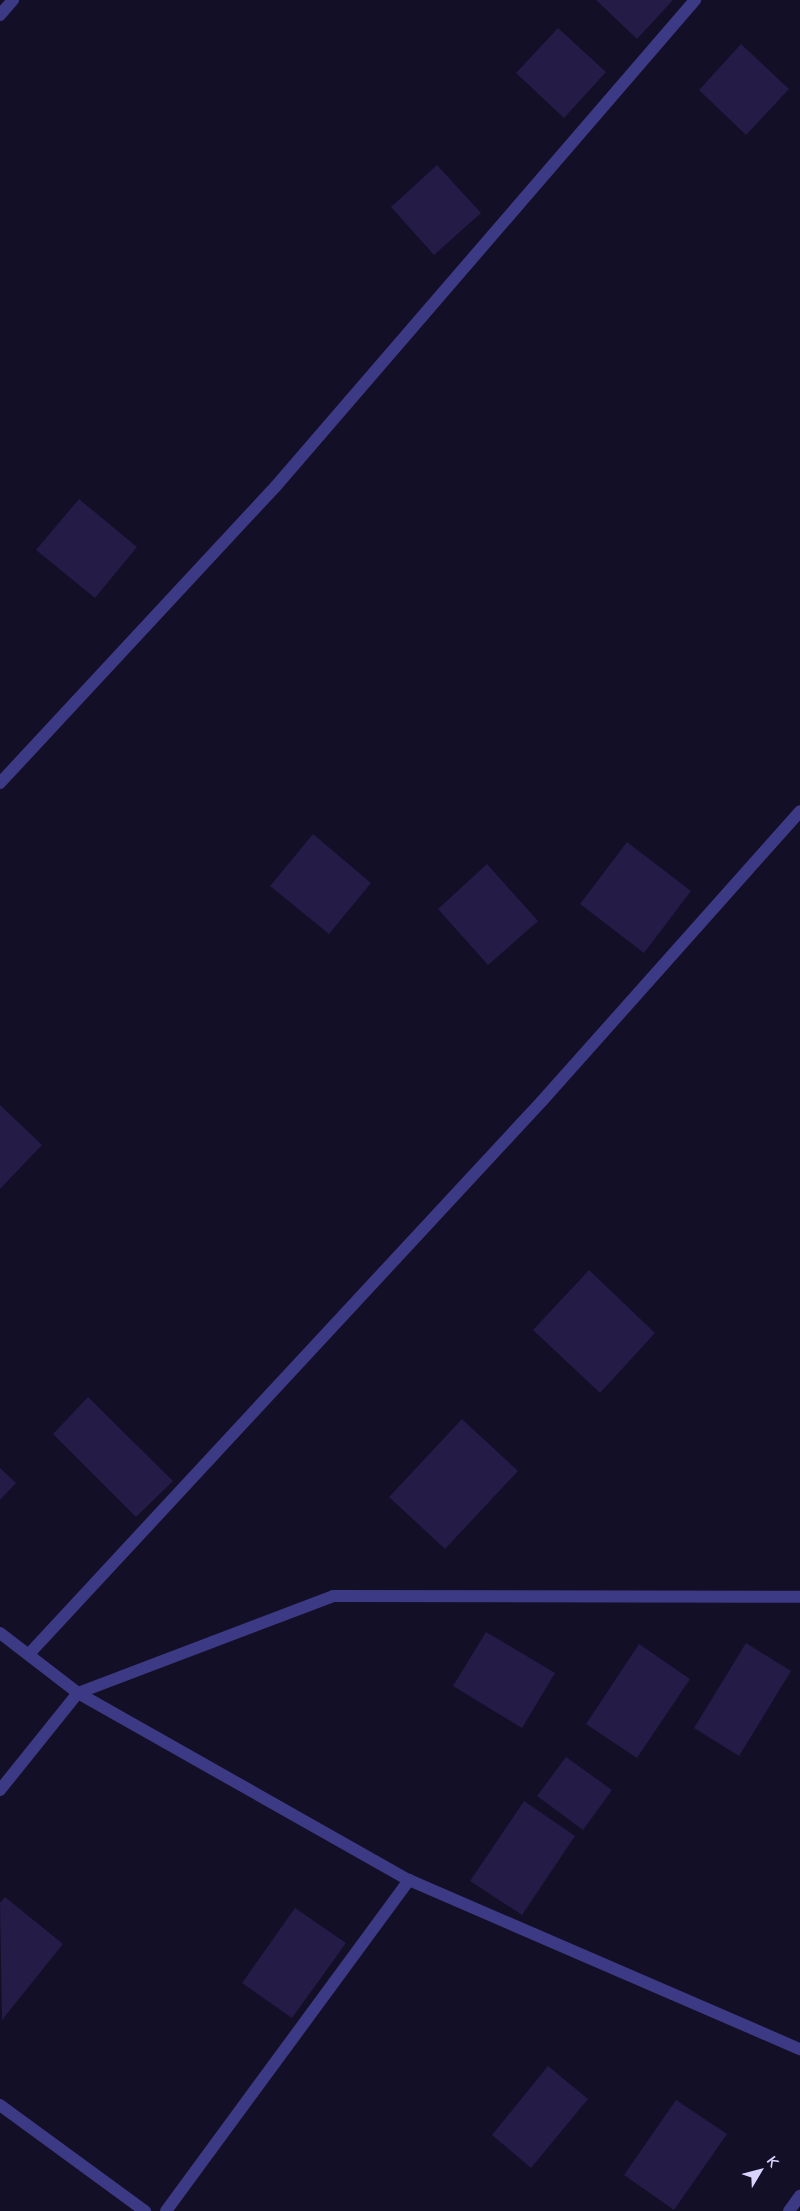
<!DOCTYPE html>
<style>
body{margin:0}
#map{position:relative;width:800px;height:2211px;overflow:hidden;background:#130f26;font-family:"Nunito Sans",sans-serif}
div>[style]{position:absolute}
.building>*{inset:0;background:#241b47}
.street>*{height:12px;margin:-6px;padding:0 6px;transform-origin:6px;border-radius:6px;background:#3d3a85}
span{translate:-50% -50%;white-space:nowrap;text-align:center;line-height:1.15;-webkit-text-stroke:4px #130f26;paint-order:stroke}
.north{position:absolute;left:735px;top:2146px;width:50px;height:50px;-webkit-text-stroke:4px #130f26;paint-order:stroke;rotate:53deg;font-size:14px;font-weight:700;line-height:20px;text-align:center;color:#d9d4ff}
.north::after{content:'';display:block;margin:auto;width:18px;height:22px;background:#d9d4ff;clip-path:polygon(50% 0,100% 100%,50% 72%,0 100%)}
</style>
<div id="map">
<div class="building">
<i style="clip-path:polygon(596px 0,673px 0,637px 39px)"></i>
<i style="clip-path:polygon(558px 28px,606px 72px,564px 118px,516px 73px)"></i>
<i style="clip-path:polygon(741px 44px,789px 89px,746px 135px,699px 90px)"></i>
<i style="clip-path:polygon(437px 165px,481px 213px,434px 255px,391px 207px)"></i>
<i style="clip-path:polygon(79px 499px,137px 547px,95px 598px,36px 550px)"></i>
<i style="clip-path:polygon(313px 834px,371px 883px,329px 934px,270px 886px)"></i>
<i style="clip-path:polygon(627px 842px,691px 891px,644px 953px,580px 904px)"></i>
<i style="clip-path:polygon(487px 864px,538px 921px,488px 965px,438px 909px)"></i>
<i style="clip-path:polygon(0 1105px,42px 1145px,0 1189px)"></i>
<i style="clip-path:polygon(589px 1270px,655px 1333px,600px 1393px,533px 1330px)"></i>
<i style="clip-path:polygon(88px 1397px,173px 1481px,136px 1517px,53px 1434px)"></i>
<i style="clip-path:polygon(462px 1419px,518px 1471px,445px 1549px,389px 1497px)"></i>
<i style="clip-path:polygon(0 1468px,16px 1483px,0 1500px)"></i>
<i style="clip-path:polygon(486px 1632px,555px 1673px,522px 1728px,453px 1686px)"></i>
<i style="clip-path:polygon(746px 1643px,791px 1671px,739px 1756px,694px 1728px)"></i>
<i style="clip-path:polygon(639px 1644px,690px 1679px,637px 1758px,586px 1724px)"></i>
<i style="clip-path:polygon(566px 1757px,612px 1790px,583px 1830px,537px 1796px)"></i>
<i style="clip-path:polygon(524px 1801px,575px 1836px,522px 1915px,470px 1881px)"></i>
<i style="clip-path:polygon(5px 1897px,63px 1944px,2px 2020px,0 1903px)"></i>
<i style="clip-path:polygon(295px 1908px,346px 1943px,292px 2018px,242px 1983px)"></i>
<i style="clip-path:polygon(548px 2066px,588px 2099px,531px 2168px,492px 2135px)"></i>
<i style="clip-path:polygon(676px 2100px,727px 2134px,674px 2210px,624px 2175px)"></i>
</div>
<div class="street">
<i style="left:0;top:15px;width:20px;rotate:-49deg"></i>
<i style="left:0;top:783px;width:405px;rotate:-47.1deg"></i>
<i style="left:276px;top:486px;width:642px;rotate:-49.23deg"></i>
<i style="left:0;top:1633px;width:98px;rotate:37.6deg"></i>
<i style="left:78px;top:1693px;width:380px;rotate:29.5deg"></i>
<i style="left:409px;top:1880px;width:426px;rotate:23.4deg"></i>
<i style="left:29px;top:1654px;width:754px;rotate:-47.15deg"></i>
<i style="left:542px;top:1101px;width:388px;rotate:-48.3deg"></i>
<i style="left:0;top:1790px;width:124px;rotate:-51.2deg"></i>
<i style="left:78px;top:1693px;width:273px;rotate:-20.8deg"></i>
<i style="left:333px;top:1596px;width:467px;rotate:0.1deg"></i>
<i style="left:0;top:2105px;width:180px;rotate:36.2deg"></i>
<i style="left:166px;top:2211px;width:411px;rotate:-53.7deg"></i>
<i style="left:789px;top:2211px;width:19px;rotate:-54deg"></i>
</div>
<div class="north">K</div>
</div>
